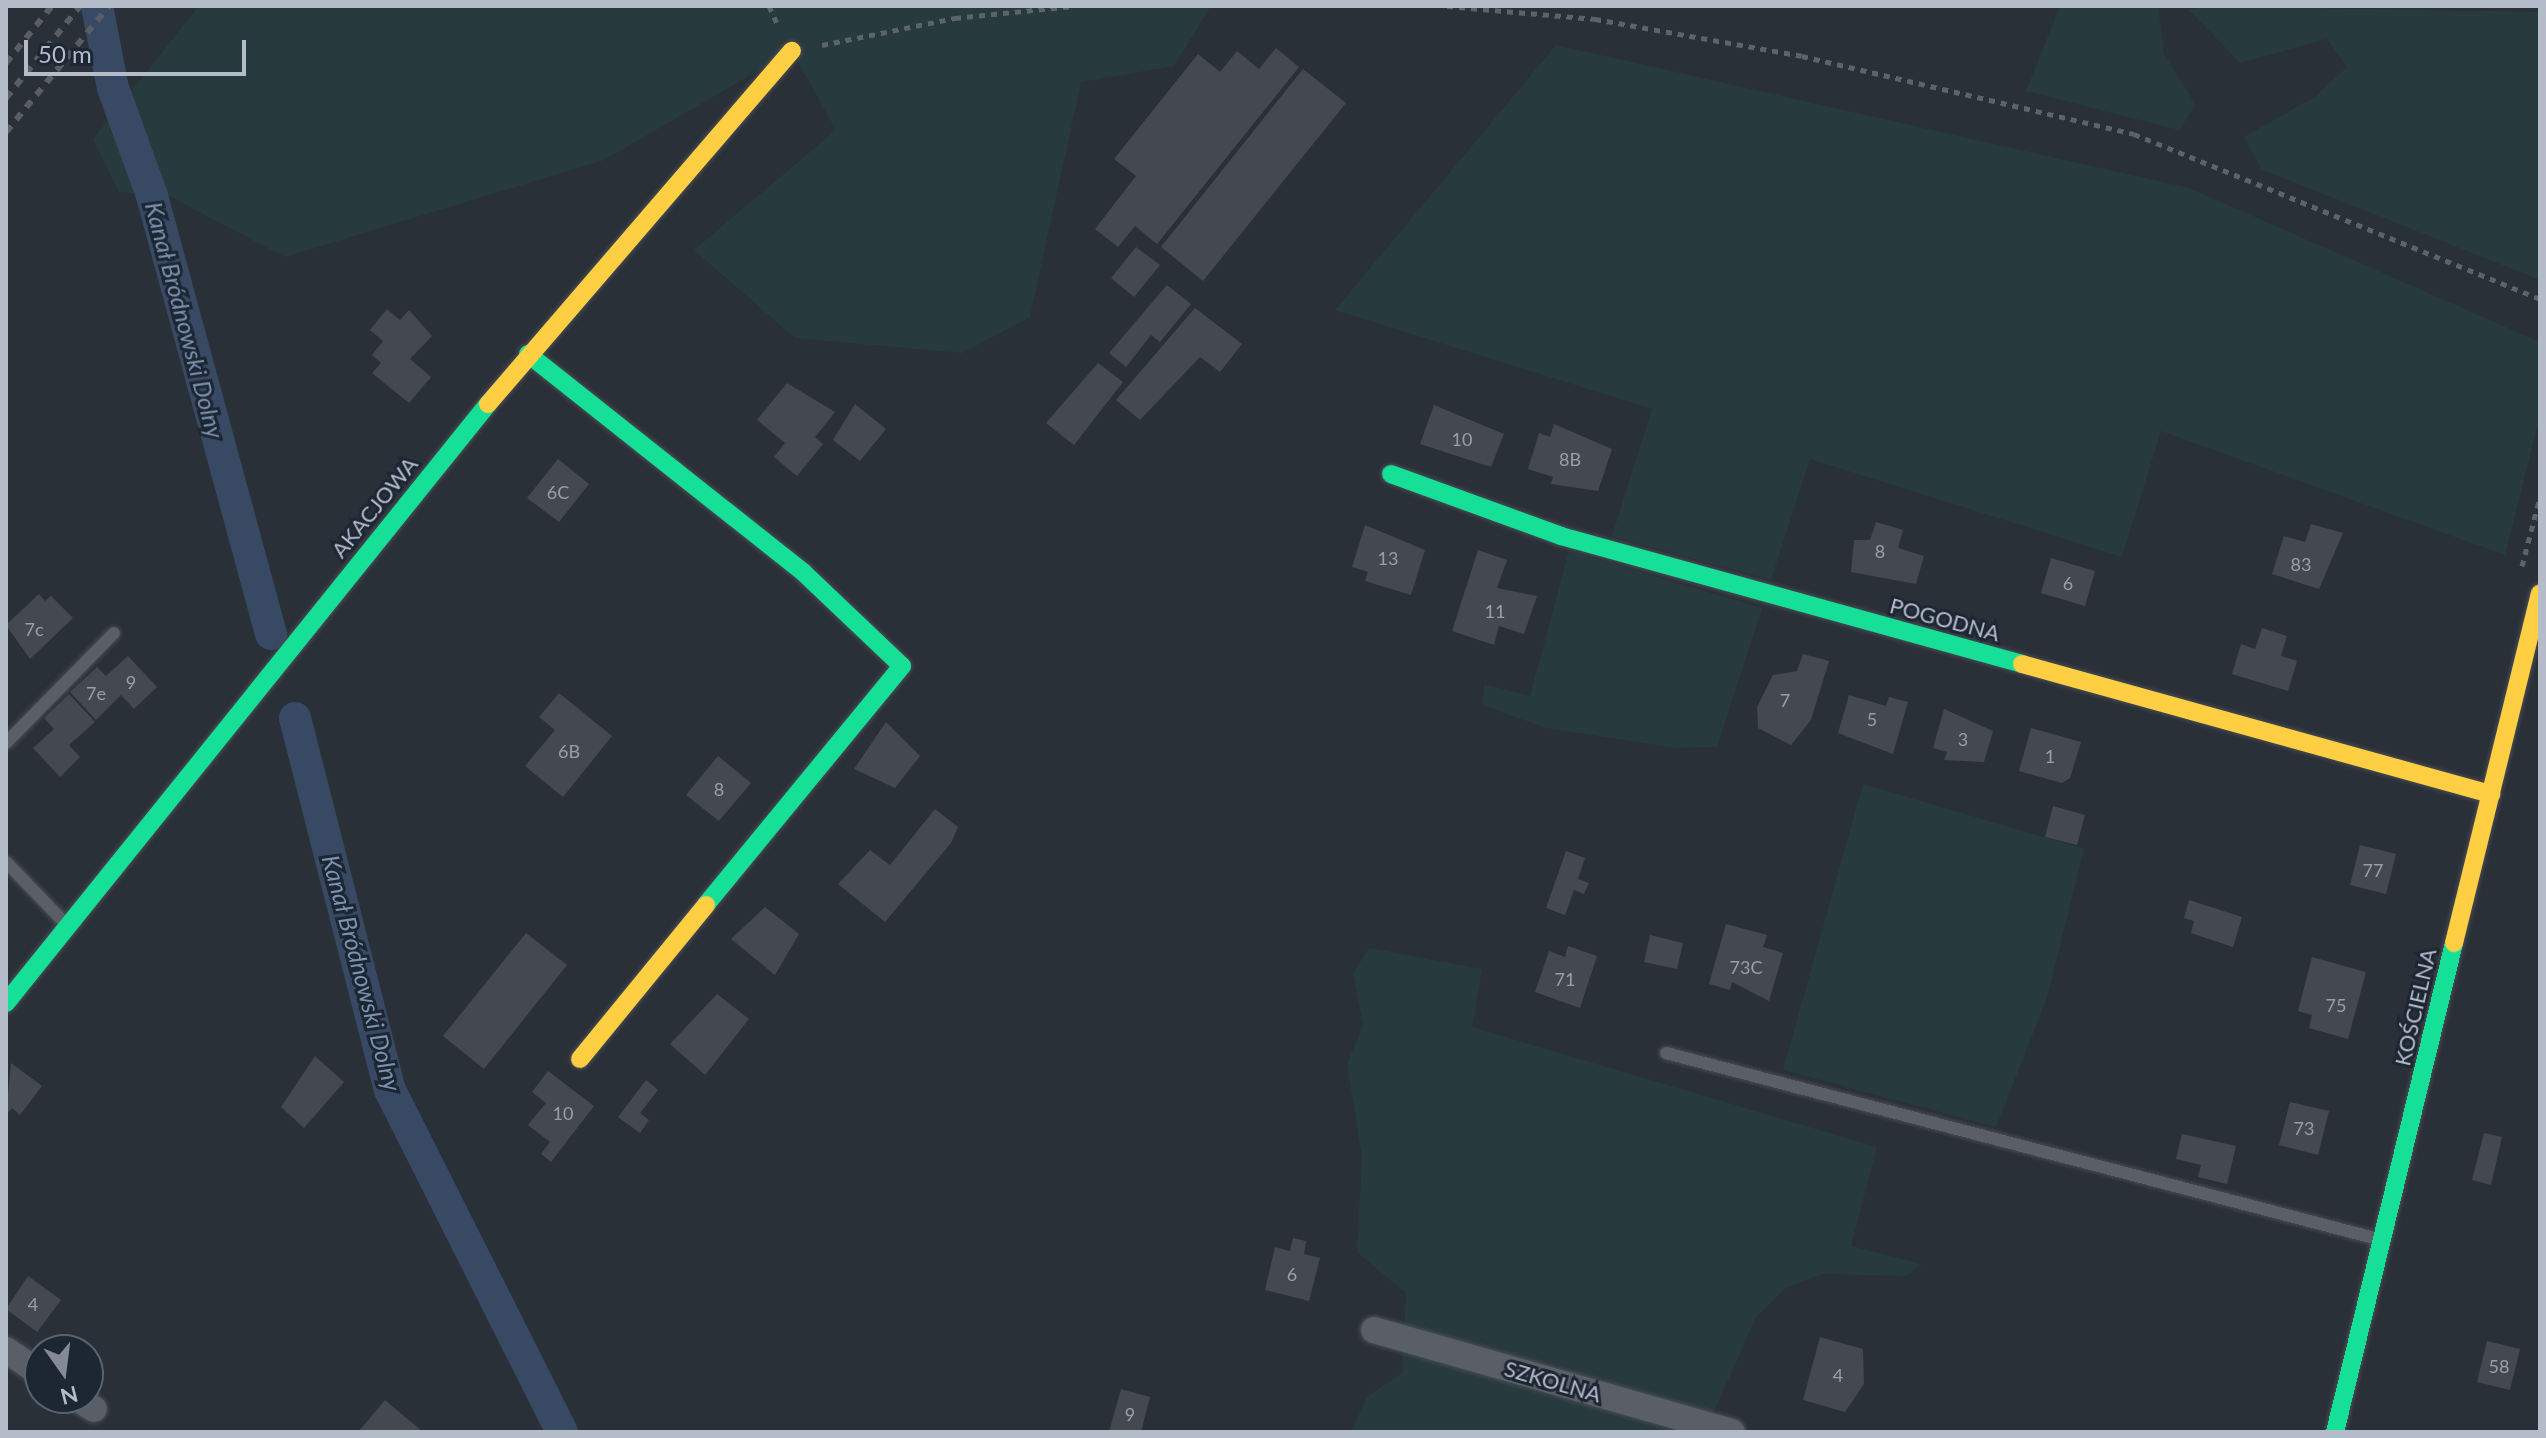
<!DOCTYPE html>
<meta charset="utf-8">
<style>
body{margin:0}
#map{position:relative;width:2546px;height:1438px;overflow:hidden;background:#2a3038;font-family:Lato,sans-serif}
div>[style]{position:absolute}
.green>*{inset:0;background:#273a3e}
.canal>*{height:32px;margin:-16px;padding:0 16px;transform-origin:16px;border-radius:16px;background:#384963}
.building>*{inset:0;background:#444950}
.path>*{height:5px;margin-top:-2.5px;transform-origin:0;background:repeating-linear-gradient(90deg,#5d636a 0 6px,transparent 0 12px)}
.roads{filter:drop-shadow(0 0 2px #484c53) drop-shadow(0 0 2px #484c53)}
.lane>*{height:12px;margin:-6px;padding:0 6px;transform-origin:6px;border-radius:6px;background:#5a5e66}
.street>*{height:26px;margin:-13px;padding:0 13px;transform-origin:13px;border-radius:13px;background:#5a5e66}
.fast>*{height:18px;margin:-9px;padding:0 9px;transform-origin:9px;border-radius:9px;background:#16e098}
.slow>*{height:18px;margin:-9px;padding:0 9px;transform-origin:9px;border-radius:9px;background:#ffcf43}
.rail>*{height:6px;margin-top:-3px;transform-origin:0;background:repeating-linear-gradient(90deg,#595d64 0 8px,transparent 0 16px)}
span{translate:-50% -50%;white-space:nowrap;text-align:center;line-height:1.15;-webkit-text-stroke:6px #1d2633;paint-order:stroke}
.number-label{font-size:18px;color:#989fab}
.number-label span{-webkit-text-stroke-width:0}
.street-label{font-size:22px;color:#b4bcc9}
.water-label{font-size:24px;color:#7c92b1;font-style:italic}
.frame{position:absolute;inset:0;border:8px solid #b4bcc9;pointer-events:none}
.north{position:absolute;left:24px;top:1334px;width:80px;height:80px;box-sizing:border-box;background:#1d2633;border:2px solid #59626f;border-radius:50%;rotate:166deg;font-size:22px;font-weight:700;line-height:32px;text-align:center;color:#b4bcc9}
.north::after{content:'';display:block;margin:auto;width:28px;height:36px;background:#848b96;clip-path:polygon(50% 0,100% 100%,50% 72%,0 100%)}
.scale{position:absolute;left:24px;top:40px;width:222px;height:36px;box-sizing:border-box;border:4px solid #b4bcc9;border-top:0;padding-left:10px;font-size:24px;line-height:28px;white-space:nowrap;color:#b4bcc9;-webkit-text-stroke:6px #1d2633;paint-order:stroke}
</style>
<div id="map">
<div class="green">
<i style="clip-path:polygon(199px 6px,1211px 6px,1174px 66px,1081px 82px,1030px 317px,962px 353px,795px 338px,694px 250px,836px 130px,792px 51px,604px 160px,285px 257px,171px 197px,119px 192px,93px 139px)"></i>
<i style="clip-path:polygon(2060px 6px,2158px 6px,2164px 54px,2196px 105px,2179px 130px,2026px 91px)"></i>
<i style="clip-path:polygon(2210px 6px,2540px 12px,2540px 280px,2261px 169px,2244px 137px,2316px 96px,2347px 67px,2327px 39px,2240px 63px,2189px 10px)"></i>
<i style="clip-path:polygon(1556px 45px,2189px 188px,2540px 342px,2540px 415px,2505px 555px,2161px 431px,2122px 557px,1810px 459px,1771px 580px,1612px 536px,1652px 409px,1335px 310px)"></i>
<i style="clip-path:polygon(1569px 551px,1762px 608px,1717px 747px,1676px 748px,1546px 728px,1482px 705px,1484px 684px,1530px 696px)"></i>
<i style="clip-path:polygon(1863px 784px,2084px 849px,2047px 998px,1996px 1127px,1783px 1070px)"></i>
<i style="clip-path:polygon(1369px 948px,1482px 969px,1472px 1027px,1877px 1147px,1851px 1246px,1922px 1264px,1906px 1276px,1822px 1274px,1784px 1289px,1756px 1317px,1705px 1432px,1351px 1432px,1367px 1397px,1402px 1373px,1406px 1293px,1357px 1252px,1362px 1157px,1347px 1064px,1363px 1025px,1353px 973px)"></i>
</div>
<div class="canal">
<i style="left:97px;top:6px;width:84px;rotate:79deg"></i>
<i style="left:113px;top:88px;width:115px;rotate:70.1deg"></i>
<i style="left:152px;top:196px;width:454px;rotate:74.8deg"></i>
<i style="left:295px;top:718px;width:384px;rotate:75.7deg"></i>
<i style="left:390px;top:1090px;width:383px;rotate:63.3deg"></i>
</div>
<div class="building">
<i style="clip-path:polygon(1276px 48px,1299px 67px,1157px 244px,1135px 226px,1118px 247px,1095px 229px,1136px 176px,1114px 159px,1198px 54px,1220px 72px,1237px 51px,1259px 69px)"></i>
<i style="clip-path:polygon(1303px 69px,1346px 103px,1203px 281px,1161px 247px)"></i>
<i style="clip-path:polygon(1136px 247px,1160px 265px,1134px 297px,1111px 278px)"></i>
<i style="clip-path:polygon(1167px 285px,1191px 304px,1160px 342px,1151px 335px,1126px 367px,1109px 353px)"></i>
<i style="clip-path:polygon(1195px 308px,1242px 344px,1220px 372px,1200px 357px,1140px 420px,1116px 400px)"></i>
<i style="clip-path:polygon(387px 309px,400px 320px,409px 310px,432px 336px,410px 359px,431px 377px,409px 403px,372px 373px,381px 363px,372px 355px,383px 341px,370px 330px)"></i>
<i style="clip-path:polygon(1098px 363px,1123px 382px,1074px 445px,1046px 423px)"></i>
<i style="clip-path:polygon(787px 383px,835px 412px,815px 437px,823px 444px,797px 476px,774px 457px,785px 443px,757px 420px)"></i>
<i style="clip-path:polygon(855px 404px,886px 429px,860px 461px,833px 440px)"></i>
<i style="clip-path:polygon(1434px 405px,1504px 434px,1491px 467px,1420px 444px)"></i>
<i style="clip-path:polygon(1554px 424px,1612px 449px,1598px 491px,1551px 484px,1553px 477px,1528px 469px,1539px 433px,1550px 437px)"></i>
<i style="clip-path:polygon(558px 459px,589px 484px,559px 522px,527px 498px)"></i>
<i style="clip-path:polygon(1876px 522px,1903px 530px,1898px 548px,1924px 556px,1916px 584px,1851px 572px,1854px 540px,1870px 540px)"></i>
<i style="clip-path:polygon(2311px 524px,2343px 533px,2319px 589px,2272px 574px,2284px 536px,2305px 542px)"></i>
<i style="clip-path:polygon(1365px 525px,1425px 550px,1411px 595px,1365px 581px,1368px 572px,1352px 567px)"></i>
<i style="clip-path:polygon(1478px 550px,1507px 560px,1497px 588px,1537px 596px,1524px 634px,1499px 626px,1494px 645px,1452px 631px)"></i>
<i style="clip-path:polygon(2051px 558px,2095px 571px,2085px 606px,2041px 593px)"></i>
<i style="clip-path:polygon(39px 594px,45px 601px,51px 596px,73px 618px,30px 659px,6px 625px)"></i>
<i style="clip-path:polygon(2262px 628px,2287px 636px,2281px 656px,2297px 661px,2288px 691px,2232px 674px,2241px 644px,2255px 649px)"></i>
<i style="clip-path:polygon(1803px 654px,1829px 661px,1811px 720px,1791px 745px,1758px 728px,1757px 707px,1773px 675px,1797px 671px)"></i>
<i style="clip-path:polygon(128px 656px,157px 687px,134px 709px,121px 695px,96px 720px,70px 692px,97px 667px,106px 676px)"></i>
<i style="clip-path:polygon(559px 693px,612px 736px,563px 797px,525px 766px,555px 730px,539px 717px)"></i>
<i style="clip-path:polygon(69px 694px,95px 722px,69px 745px,80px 757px,60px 777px,33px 748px,54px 729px,44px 718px)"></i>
<i style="clip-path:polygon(1849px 695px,1886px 706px,1889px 697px,1908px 702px,1893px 754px,1838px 733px)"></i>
<i style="clip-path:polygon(1944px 709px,1993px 731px,1984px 762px,1944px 760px,1947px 752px,1933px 748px)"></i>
<i style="clip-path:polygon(886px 722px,920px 756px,895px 788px,854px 769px)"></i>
<i style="clip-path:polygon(2031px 728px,2081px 742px,2070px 778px,2062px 783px,2019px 771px)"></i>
<i style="clip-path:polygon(718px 756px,751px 783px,719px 821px,686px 795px)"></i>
<i style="clip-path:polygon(2053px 806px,2085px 815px,2077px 845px,2045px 837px)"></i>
<i style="clip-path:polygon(935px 809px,958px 827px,951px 843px,885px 922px,838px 884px,870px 850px,890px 865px)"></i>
<i style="clip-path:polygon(2360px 845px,2396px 854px,2386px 894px,2350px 885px)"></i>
<i style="clip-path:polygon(1566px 851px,1585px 858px,1578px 879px,1589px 883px,1584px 894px,1574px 890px,1565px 915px,1546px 908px)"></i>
<i style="clip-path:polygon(2189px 900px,2242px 917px,2233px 947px,2191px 933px,2194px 921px,2184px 918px)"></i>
<i style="clip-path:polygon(765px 907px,799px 934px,775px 975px,731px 939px)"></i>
<i style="clip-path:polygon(1726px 924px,1767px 935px,1763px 947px,1783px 953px,1769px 1001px,1732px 982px,1730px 990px,1709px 984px)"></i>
<i style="clip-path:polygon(526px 933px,567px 965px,484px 1069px,443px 1036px)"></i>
<i style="clip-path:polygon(1650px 935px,1683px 943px,1677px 969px,1644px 962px)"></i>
<i style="clip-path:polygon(1568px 946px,1597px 956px,1580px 1008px,1535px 992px,1549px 951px,1565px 957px)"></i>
<i style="clip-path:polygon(2312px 957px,2366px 972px,2348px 1039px,2309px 1028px,2312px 1015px,2298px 1011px)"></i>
<i style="clip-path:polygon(717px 994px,749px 1019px,705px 1075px,670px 1044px)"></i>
<i style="clip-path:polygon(315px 1056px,344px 1082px,304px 1128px,281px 1107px)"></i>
<i style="clip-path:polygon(11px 1063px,42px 1086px,20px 1115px,12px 1108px,6px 1115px)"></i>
<i style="clip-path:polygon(548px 1071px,594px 1106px,551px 1162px,541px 1154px,550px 1142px,528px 1125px,546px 1103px,532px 1092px)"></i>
<i style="clip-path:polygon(646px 1080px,658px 1090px,640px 1113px,649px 1120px,640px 1133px,618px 1117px)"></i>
<i style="clip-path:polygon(2290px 1102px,2329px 1111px,2318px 1155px,2279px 1145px)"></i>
<i style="clip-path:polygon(2484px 1133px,2502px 1137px,2491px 1185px,2472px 1180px)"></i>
<i style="clip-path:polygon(2182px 1134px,2236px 1146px,2227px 1184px,2198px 1177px,2201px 1165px,2176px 1159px)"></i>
<i style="clip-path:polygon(1293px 1238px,1306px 1241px,1304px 1254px,1320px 1258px,1309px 1301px,1265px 1290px,1275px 1247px,1290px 1251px)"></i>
<i style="clip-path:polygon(28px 1276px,61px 1300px,37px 1332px,6px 1309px)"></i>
<i style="clip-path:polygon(1820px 1337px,1863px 1349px,1864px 1384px,1845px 1412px,1803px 1400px)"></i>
<i style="clip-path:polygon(2487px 1341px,2520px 1349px,2510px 1390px,2477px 1382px)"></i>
<i style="clip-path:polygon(1121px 1389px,1150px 1397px,1141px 1432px,1109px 1432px)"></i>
<i style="clip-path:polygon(385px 1400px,423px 1432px,358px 1432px)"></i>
</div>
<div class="path">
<i style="left:769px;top:6px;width:19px;rotate:65deg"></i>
<i style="left:1447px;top:6px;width:149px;rotate:5deg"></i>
<i style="left:1595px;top:19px;width:210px;rotate:10.1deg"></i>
<i style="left:1802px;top:56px;width:341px;rotate:13.2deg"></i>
<i style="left:2134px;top:134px;width:438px;rotate:22.1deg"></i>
<i style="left:822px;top:45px;width:136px;rotate:-11.5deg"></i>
<i style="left:955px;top:18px;width:119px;rotate:-5.8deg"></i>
<i style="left:2522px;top:566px;width:71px;rotate:-75.4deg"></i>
</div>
<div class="roads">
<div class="lane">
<i style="left:6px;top:743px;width:154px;rotate:-45.5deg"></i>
<i style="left:6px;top:862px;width:85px;rotate:46deg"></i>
<i style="left:1666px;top:1053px;width:736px;rotate:14.64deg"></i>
</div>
<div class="street">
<i style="left:1374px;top:1330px;width:372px;rotate:15.9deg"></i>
<i style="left:6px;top:1350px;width:41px;rotate:34.1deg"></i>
<i style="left:77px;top:1398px;width:20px;rotate:33deg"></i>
</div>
<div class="fast">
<i style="left:528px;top:354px;width:352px;rotate:38.4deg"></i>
<i style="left:804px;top:573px;width:135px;rotate:43.5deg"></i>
<i style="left:902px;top:666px;width:309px;rotate:129.4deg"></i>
<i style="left:1391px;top:474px;width:181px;rotate:20deg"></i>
<i style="left:1561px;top:536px;width:478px;rotate:15.5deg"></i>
<i style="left:6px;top:1003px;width:769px;rotate:-51.18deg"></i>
<i style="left:2335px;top:1432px;width:503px;rotate:-76.32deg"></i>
</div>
<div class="slow">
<i style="left:488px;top:404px;width:466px;rotate:-49.3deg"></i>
<i style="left:2022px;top:664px;width:487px;rotate:15.5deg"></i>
<i style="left:2454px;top:943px;width:360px;rotate:-76.2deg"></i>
<i style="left:580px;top:1059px;width:199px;rotate:-50.7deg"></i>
</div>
</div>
<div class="rail">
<i style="left:6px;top:63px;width:73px;rotate:-51.1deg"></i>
<i style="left:6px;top:98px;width:118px;rotate:-51.2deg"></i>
<i style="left:6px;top:132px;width:163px;rotate:-50.7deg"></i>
</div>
<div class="number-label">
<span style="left:1462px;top:439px">10</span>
<span style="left:1570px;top:459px">8B</span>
<span style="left:558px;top:492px">6C</span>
<span style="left:1880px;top:551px">8</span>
<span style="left:1388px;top:558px">13</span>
<span style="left:2301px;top:564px">83</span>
<span style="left:2068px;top:583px">6</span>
<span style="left:1495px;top:611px">11</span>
<span style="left:34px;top:629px">7c</span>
<span style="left:131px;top:682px">9</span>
<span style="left:96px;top:693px">7e</span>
<span style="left:1785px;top:700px">7</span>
<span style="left:1872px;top:719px">5</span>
<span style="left:1963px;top:739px">3</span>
<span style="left:569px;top:751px">6B</span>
<span style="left:2050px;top:756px">1</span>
<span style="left:719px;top:789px">8</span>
<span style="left:2373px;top:870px">77</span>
<span style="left:1746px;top:967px">73C</span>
<span style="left:1565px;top:979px">71</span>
<span style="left:2336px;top:1005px">75</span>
<span style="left:563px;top:1113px">10</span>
<span style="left:2304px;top:1128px">73</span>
<span style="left:1292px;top:1274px">6</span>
<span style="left:33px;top:1304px">4</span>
<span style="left:2499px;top:1366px">58</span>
<span style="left:1838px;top:1375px">4</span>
<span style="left:1130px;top:1414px">9</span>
</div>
<div class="street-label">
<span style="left:374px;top:507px;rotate:-51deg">AKACJOWA</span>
<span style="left:1945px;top:619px;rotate:15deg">POGODNA</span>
<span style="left:2415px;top:1007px;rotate:-77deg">KOŚCIELNA</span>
<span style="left:1553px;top:1381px;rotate:16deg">SZKOLNA</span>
</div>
<div class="water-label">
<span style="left:185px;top:320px;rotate:75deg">Kanał Bródnowski Dolny</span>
<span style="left:362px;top:973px;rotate:75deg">Kanał Bródnowski Dolny</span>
</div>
<div class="frame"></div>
<div class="north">N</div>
<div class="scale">50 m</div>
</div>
